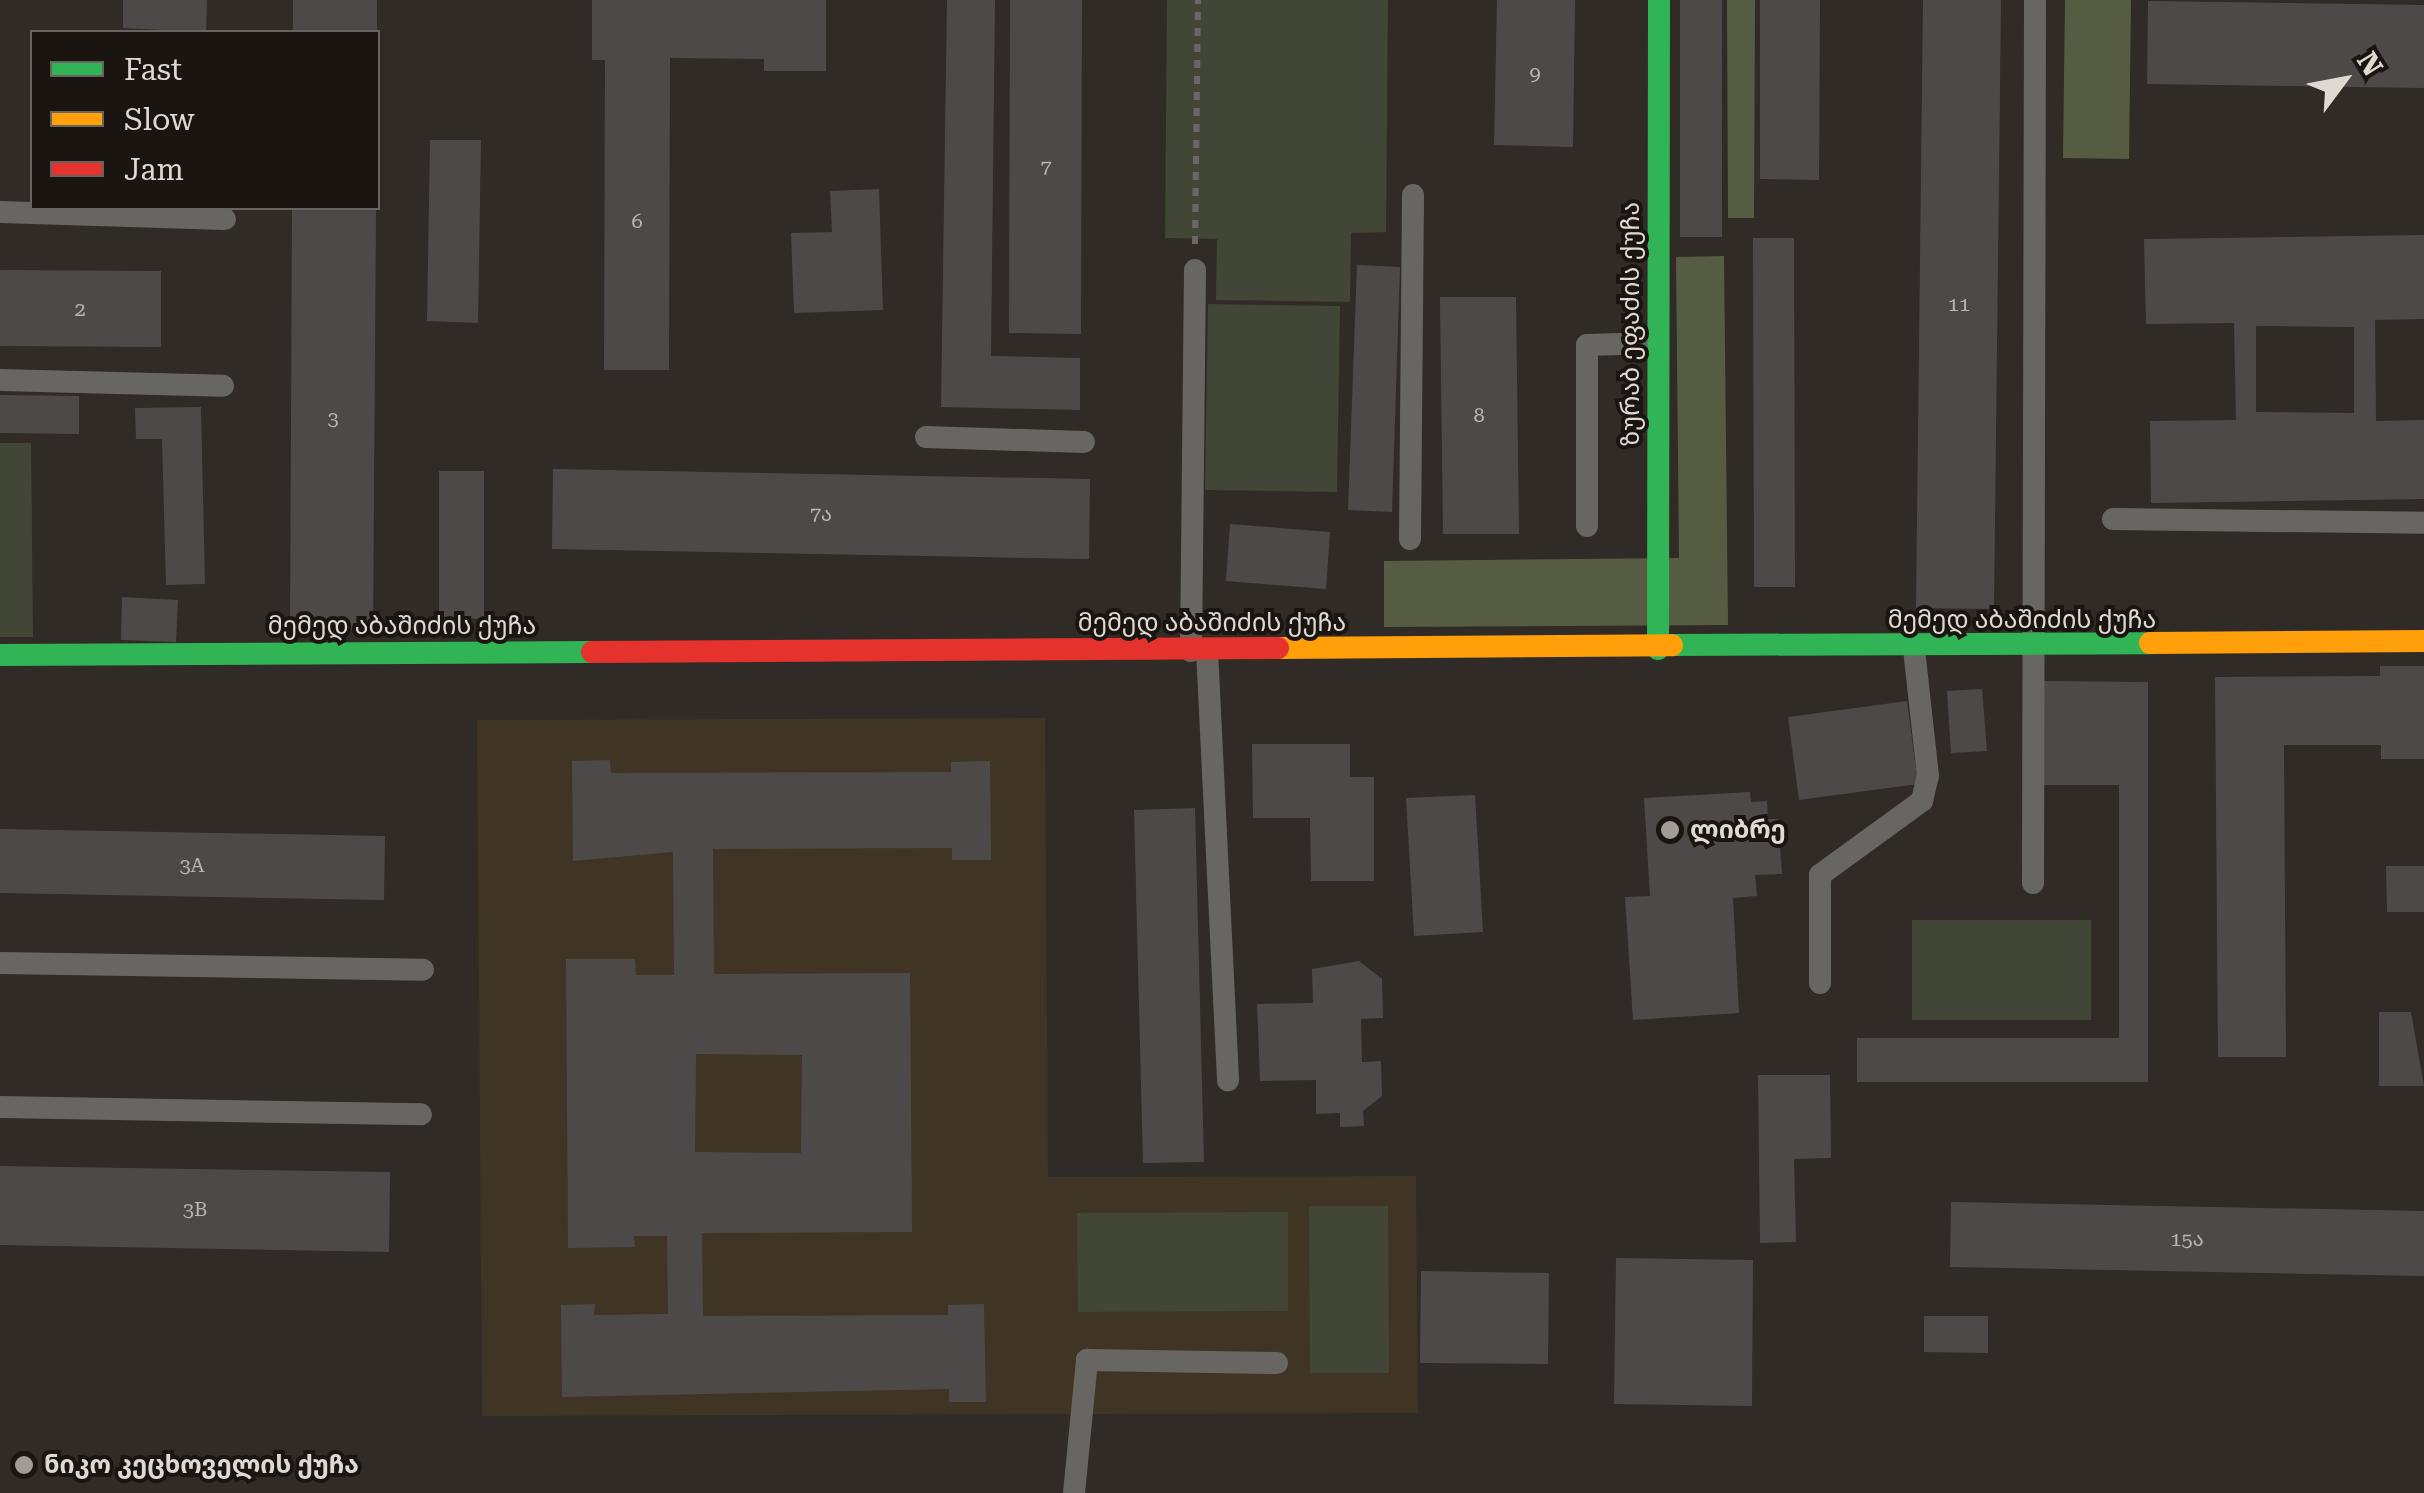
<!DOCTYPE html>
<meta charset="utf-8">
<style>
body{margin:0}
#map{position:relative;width:2424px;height:1493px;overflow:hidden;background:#302b26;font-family:"Roboto Serif","Noto Sans Georgian",serif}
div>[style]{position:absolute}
.built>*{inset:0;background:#403424}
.green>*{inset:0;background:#414636}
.forest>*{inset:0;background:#555c42}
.building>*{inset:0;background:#4e4949}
.path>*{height:6px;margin-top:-3px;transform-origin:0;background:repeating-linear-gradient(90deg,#6b6765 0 8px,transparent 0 16px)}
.lane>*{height:22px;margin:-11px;padding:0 11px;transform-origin:11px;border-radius:11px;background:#686663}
.fast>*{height:22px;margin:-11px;padding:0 11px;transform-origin:11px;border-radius:11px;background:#30b455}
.slow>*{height:22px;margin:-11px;padding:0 11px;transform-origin:11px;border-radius:11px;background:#ff9f0a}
.jam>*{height:22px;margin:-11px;padding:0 11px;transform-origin:11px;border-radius:11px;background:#e5322d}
.dots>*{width:28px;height:28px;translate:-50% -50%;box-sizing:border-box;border:5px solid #1a1510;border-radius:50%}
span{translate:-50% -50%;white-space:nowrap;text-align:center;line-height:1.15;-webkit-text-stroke:8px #1a1510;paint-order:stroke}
.number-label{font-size:20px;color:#bbb5b0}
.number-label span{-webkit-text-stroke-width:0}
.street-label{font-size:25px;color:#dfd9d2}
.poi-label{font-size:25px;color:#dfd9d2;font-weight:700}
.left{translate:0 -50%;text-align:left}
.legend{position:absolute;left:30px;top:30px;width:350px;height:180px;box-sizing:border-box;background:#1a1510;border:2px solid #69635e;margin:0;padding:12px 18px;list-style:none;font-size:30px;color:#dfd9d2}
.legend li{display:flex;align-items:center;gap:20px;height:50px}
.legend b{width:50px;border:2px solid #69635e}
.north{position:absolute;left:2294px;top:30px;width:100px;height:100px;-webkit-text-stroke:8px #1a1510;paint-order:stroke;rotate:58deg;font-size:28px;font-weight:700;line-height:40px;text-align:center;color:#dfd9d2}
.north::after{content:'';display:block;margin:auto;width:35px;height:45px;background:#dfd9d2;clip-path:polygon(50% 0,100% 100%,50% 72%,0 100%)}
</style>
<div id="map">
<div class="built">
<i style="clip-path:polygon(1045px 718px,1048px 1177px,1416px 1176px,1418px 1413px,482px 1416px,477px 720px)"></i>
</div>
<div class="green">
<i style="clip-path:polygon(1167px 0,1388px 0,1386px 232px,1351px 233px,1350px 302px,1216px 300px,1217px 239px,1165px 238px)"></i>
<i style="clip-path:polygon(1208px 304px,1340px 306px,1337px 492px,1205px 490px)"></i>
<i style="clip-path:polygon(0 443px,31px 443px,33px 637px,0 637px)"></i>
<i style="clip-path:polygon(1912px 920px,2091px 920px,2091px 1020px,1912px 1020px)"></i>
<i style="clip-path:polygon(1309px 1206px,1388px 1206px,1389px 1373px,1310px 1373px)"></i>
<i style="clip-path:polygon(1288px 1212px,1288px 1311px,1078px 1312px,1077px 1213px)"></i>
</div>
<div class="forest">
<i style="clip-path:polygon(1727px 0,1755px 0,1754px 218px,1728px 218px)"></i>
<i style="clip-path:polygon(2065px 0,2131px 0,2129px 159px,2063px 158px)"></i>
<i style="clip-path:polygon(1724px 256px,1728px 625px,1384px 627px,1384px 561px,1679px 558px,1676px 257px)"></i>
</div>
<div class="building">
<i style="clip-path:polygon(123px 0,207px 0,206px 32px,123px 28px)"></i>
<i style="clip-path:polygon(293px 0,377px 0,377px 32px,293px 32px)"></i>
<i style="clip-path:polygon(592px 0,826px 0,826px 71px,764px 71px,764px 59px,670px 58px,669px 370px,604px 370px,605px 60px,592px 60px)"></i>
<i style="clip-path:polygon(947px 0,995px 0,991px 356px,1080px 358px,1080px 410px,941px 407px)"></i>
<i style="clip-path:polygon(1010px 0,1082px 0,1081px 334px,1009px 333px)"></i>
<i style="clip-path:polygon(1497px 0,1575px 0,1573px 147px,1494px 145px)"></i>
<i style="clip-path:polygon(1680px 0,1722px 0,1722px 237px,1680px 237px)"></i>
<i style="clip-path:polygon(1760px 0,1820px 0,1819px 180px,1760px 179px)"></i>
<i style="clip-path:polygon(1923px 0,2001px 0,1994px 609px,1916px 608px)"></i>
<i style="clip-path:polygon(2148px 1px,2424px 5px,2424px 88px,2147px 84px)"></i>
<i style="clip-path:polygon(430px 140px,481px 140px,478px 323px,427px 321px)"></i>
<i style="clip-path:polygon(879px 189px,883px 310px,794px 313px,791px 233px,832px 232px,830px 191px)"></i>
<i style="clip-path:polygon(292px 208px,376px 208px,373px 630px,290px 629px)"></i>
<i style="clip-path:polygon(evenodd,2424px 235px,2424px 319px,2375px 320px,2376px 421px,2424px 420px,2424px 499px,2151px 503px,2150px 421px,2236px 420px,2234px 323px,2146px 324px,2144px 239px,2424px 235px,2256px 326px,2354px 327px,2354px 413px,2256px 412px,2256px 326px)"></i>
<i style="clip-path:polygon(1753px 238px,1794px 238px,1795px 587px,1754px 587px)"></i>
<i style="clip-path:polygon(1357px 265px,1400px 267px,1392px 512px,1348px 510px)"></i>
<i style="clip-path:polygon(0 270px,161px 271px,161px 347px,0 346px)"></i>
<i style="clip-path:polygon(1440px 297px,1516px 297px,1519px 534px,1443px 534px)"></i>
<i style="clip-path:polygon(0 395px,79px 396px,79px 434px,0 433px)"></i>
<i style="clip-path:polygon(201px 407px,205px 584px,166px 585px,162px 439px,136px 439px,135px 408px)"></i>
<i style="clip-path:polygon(553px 469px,1090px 479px,1089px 559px,552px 549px)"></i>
<i style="clip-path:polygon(439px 471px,484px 471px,484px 619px,439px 618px)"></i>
<i style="clip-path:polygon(1230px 524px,1330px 532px,1326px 589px,1226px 581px)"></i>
<i style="clip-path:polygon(122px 597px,178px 600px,176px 642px,121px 640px)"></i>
<i style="clip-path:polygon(2380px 666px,2424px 666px,2424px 759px,2381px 759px,2381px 745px,2284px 745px,2286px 1057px,2218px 1057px,2215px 677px,2380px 676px)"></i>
<i style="clip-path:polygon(2043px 681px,2148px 682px,2148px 1082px,1857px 1082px,1857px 1038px,2119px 1038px,2119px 785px,2043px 785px)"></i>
<i style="clip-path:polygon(1982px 689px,1987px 751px,1951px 753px,1947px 691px)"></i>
<i style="clip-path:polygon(1907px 701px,1918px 784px,1799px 800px,1788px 717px)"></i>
<i style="clip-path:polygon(1252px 744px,1350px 744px,1350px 777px,1374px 777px,1374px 881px,1311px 881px,1310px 818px,1253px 818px)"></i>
<i style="clip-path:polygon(evenodd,610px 760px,611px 773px,951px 772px,951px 762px,990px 761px,991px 860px,952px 860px,952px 848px,713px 849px,714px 974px,910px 973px,912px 1232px,702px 1233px,703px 1316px,948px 1315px,948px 1305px,984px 1304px,986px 1402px,949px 1402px,949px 1389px,562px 1397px,561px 1305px,595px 1304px,594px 1315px,668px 1314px,667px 1236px,634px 1236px,635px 1247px,568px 1248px,566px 959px,635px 959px,636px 975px,674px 975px,673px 852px,573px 861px,572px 761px,610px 760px,696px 1054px,802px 1055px,801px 1153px,695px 1152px,696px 1054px)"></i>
<i style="clip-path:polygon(1750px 792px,1751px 802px,1767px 801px,1768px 819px,1778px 819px,1782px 874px,1755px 875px,1757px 896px,1733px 898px,1739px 1013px,1633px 1020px,1625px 897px,1650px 896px,1644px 798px)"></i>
<i style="clip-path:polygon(1475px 795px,1483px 932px,1414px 936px,1406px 798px)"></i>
<i style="clip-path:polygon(1195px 808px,1204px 1162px,1143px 1163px,1134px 810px)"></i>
<i style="clip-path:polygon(0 829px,385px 836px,384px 900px,0 893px)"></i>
<i style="clip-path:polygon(2386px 866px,2424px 866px,2424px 912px,2387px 912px)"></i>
<i style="clip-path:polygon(1359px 961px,1382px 979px,1383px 1018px,1361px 1019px,1362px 1062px,1381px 1061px,1382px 1096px,1363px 1111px,1364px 1126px,1340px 1127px,1340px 1113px,1316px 1114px,1316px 1080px,1260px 1081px,1257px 1004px,1313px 1003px,1312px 969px)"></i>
<i style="clip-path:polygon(2379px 1012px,2411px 1012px,2424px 1086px,2379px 1086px)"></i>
<i style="clip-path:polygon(1758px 1075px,1830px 1075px,1831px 1158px,1794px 1159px,1796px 1242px,1760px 1243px)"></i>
<i style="clip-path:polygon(0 1166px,390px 1172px,389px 1252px,0 1245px)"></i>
<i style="clip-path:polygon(1951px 1202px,2424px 1211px,2424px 1276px,1950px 1267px)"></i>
<i style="clip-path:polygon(1616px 1258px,1753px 1260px,1752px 1406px,1614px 1404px)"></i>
<i style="clip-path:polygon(1421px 1271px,1549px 1273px,1548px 1364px,1420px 1363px)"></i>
<i style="clip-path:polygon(1924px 1316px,1988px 1316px,1988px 1353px,1924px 1352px)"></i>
</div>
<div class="path">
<i style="left:1195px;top:244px;width:244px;rotate:-89.3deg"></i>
</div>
<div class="lane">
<i style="left:0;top:212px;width:225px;rotate:1.8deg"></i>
<i style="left:0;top:380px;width:223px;rotate:1.5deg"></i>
<i style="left:926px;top:437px;width:158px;rotate:1.8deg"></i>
<i style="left:2113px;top:519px;width:311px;rotate:0.7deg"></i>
<i style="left:1587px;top:526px;width:181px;rotate:-90deg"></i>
<i style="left:1587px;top:345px;width:70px;rotate:-1.6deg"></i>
<i style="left:1410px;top:539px;width:344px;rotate:-89.5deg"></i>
<i style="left:1207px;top:650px;width:431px;rotate:87.2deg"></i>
<i style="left:1191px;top:651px;width:381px;rotate:-89.4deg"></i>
<i style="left:2033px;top:883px;width:883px;rotate:-89.87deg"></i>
<i style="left:0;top:963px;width:423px;rotate:0.9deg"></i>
<i style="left:1820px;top:983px;width:108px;rotate:-90deg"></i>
<i style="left:1820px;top:875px;width:126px;rotate:-36deg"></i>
<i style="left:1922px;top:801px;width:26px;rotate:-77deg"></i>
<i style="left:1928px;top:776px;width:128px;rotate:-96.3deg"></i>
<i style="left:0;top:1107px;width:421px;rotate:1deg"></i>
<i style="left:1074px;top:1493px;width:134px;rotate:-84.4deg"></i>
<i style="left:1087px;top:1360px;width:190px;rotate:0.9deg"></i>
</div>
<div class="fast">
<i style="left:1672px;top:645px;width:478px;rotate:-0.2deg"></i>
<i style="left:1658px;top:649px;width:649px;rotate:-89.91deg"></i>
<i style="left:0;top:655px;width:592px;rotate:-0.29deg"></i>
</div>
<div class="slow">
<i style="left:2150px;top:643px;width:274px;rotate:-0.4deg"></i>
<i style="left:1278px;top:648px;width:394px;rotate:-0.4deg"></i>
</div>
<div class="jam">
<i style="left:592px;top:652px;width:686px;rotate:-0.33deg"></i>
</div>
<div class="dots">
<i style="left:1670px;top:830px;background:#a29c96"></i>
<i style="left:24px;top:1465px;background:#a29c96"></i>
</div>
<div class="number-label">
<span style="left:1535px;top:73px">9</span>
<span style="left:1046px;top:167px">7</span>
<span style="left:637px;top:221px">6</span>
<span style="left:1959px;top:304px">11</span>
<span style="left:80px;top:309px">2</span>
<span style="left:1479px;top:415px">8</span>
<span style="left:333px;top:418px">3</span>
<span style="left:821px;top:514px">7ა</span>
<span style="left:192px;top:865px">3A</span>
<span style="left:195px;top:1209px">3B</span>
<span style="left:2187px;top:1239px">15ა</span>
</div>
<div class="street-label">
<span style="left:1631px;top:324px;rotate:-90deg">ზურაბ ეფაძის ქუჩა</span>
<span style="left:2022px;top:620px">მემედ აბაშიძის ქუჩა</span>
<span style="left:1212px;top:623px">მემედ აბაშიძის ქუჩა</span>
<span style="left:402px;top:626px">მემედ აბაშიძის ქუჩა</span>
</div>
<div class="poi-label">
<span class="left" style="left:1690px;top:830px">ლიბრე</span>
<span class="left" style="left:44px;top:1465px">ნიკო კეცხოველის ქუჩა</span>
</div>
<ul class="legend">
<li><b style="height:12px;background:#30b455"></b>Fast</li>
<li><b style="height:12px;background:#ff9f0a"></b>Slow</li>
<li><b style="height:12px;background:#e5322d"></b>Jam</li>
</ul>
<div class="north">N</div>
</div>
